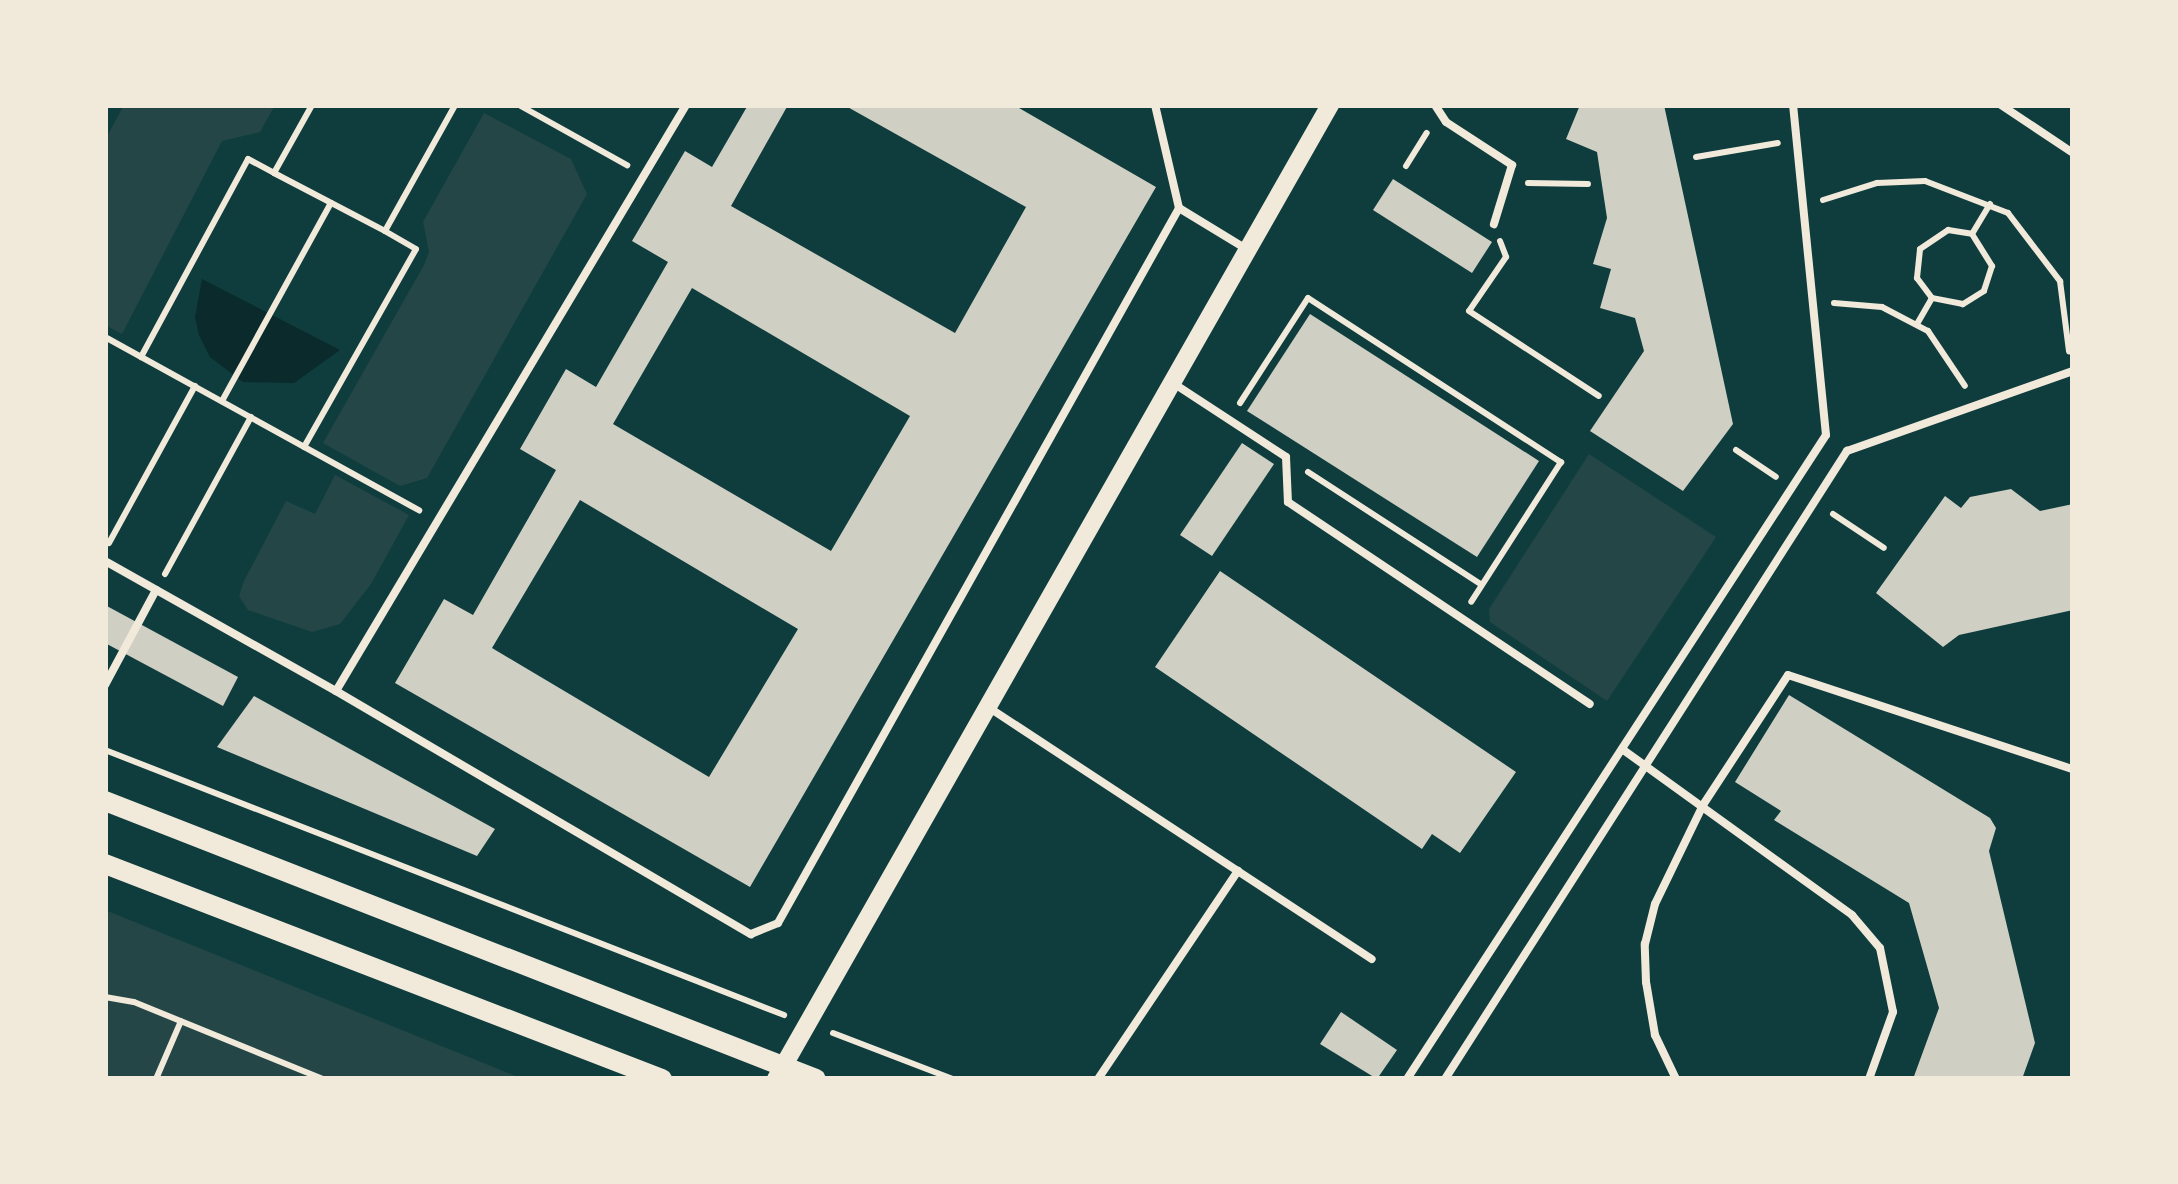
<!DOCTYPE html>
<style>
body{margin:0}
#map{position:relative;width:2178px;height:1184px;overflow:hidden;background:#0f3d3e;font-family:"Open Sans",sans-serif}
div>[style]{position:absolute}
.green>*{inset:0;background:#244646}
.water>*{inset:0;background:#0a2a2b}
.building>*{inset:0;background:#cfcfc3}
.path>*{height:6px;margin:-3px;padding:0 3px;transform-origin:3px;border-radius:3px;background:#f1e9da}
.service>*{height:8px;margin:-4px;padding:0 4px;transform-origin:4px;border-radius:4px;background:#f1e9da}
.tertiary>*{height:18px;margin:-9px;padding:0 9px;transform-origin:9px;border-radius:9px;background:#f1e9da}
.secondary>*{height:20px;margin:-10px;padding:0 10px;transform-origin:10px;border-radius:10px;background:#f1e9da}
span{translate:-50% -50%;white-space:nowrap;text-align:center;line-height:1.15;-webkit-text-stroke:10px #f1e9da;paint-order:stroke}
.frame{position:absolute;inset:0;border:108px solid #f1e9da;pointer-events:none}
</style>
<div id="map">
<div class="green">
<i style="clip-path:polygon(124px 105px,275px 105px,260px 132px,222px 141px,122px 334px,105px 325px,105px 140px)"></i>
<i style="clip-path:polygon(484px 113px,571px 159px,587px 194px,427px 478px,400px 486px,323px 443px,424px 265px,429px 252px,423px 222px)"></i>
<i style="clip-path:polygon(1589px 454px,1716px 537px,1607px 701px,1490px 622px,1489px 609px)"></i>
<i style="clip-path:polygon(335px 475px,409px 515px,371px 584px,340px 624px,312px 632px,248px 610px,239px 596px,244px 581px,286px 501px,315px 514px)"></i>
<i style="clip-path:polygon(105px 910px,523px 1079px,105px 1079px)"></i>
</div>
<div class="water">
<i style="clip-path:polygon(202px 279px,340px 350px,294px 383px,243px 382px,210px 357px,199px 335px,195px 317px)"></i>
</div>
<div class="building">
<i style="clip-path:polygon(evenodd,748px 105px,788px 105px,731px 206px,955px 333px,1026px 207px,844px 105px,1014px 105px,1156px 187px,750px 887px,395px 683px,444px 599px,473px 615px,556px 470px,520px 449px,566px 369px,596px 387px,668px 262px,632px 241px,685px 151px,712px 167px,748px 105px,692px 288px,910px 416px,831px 551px,613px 424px,692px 288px,748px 105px,580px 500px,798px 629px,709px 777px,492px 648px,580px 500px)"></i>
<i style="clip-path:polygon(1580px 105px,1664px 105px,1733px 424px,1683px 491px,1590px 431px,1644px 351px,1635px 318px,1600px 308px,1611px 269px,1593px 264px,1607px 218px,1597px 152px,1566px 139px)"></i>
<i style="clip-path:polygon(1393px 179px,1492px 242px,1472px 273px,1373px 210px)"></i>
<i style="clip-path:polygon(1310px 314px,1539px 461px,1477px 557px,1247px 411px)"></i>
<i style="clip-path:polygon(1242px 443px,1274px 464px,1212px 556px,1180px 535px)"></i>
<i style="clip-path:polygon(2011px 489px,2040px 511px,2073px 504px,2073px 610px,1959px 635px,1943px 647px,1876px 593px,1945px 496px,1961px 508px,1970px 497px)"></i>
<i style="clip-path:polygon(1220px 571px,1516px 772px,1460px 853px,1432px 834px,1422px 849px,1155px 667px)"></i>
<i style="clip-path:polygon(105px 605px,238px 677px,223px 706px,105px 643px)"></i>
<i style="clip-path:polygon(1789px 695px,1990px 818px,1996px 828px,1989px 851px,2035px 1043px,2022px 1079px,1913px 1079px,1939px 1008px,1909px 903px,1774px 820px,1781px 811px,1735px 782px)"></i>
<i style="clip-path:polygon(254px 696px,495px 829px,477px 856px,217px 747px)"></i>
<i style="clip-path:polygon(1341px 1012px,1397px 1050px,1377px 1079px,1320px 1044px)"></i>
</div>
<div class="path">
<i style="left:519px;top:105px;width:124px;rotate:29.1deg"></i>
<i style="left:1696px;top:157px;width:83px;rotate:-9.7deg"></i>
<i style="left:1406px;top:166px;width:39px;rotate:-58deg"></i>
<i style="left:274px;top:173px;width:125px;rotate:27.6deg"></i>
<i style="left:1528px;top:183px;width:60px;rotate:1deg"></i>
<i style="left:1823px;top:200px;width:57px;rotate:-17.5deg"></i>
<i style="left:1877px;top:183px;width:48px;rotate:-2.4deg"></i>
<i style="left:1925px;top:181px;width:89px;rotate:21.1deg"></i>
<i style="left:2008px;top:213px;width:86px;rotate:52.6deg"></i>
<i style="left:2060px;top:281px;width:71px;rotate:82.7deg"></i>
<i style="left:1972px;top:234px;width:38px;rotate:58deg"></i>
<i style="left:1992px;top:266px;width:26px;rotate:108deg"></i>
<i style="left:1984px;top:291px;width:25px;rotate:148deg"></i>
<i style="left:1963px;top:304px;width:32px;rotate:-169deg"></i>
<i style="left:1932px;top:298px;width:25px;rotate:-127deg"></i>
<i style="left:1917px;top:278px;width:29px;rotate:-84deg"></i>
<i style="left:1920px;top:249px;width:34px;rotate:-34deg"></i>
<i style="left:1948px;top:230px;width:24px;rotate:9deg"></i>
<i style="left:1972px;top:234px;width:35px;rotate:-59deg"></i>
<i style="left:1500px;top:241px;width:17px;rotate:69deg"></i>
<i style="left:1506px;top:257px;width:65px;rotate:124.4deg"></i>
<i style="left:1469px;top:311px;width:155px;rotate:33.2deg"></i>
<i style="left:1834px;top:303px;width:48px;rotate:4.8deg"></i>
<i style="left:1882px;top:307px;width:52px;rotate:27.6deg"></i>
<i style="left:1928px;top:331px;width:66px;rotate:56.1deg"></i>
<i style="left:1917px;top:324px;width:30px;rotate:-60deg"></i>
<i style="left:105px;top:337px;width:359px;rotate:28.9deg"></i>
<i style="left:141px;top:357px;width:225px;rotate:-61.6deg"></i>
<i style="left:248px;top:159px;width:30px;rotate:28deg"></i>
<i style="left:274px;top:173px;width:78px;rotate:-60.8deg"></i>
<i style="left:222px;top:401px;width:226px;rotate:-61.2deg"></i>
<i style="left:1240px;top:403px;width:125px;rotate:-57.1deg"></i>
<i style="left:1308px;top:298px;width:302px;rotate:33deg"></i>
<i style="left:1561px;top:462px;width:166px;rotate:122.7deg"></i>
<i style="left:304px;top:447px;width:227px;rotate:-60.5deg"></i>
<i style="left:416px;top:249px;width:36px;rotate:-150deg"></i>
<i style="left:385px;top:231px;width:144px;rotate:-60.9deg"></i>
<i style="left:1736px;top:450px;width:48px;rotate:34deg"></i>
<i style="left:1308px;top:472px;width:207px;rotate:33deg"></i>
<i style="left:1833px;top:514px;width:61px;rotate:33.7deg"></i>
<i style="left:109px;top:543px;width:179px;rotate:-61.3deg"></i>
<i style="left:165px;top:574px;width:179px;rotate:-61.3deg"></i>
<i style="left:105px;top:750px;width:729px;rotate:21.32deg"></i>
<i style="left:105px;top:997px;width:29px;rotate:10deg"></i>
<i style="left:134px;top:1002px;width:204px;rotate:22.2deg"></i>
<i style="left:833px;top:1033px;width:129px;rotate:21deg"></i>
<i style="left:156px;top:1079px;width:63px;rotate:-66.7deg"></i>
</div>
<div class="service">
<i style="left:1435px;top:105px;width:20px;rotate:57deg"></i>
<i style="left:1446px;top:122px;width:79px;rotate:33.1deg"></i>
<i style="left:1512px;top:165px;width:62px;rotate:107deg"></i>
<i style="left:2001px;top:105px;width:87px;rotate:33.7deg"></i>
<i style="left:1179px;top:208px;width:81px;rotate:31.3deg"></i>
<i style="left:1173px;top:383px;width:135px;rotate:33.2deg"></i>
<i style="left:1286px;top:457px;width:45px;rotate:87.5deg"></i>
<i style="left:1288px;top:502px;width:363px;rotate:33.8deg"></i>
<i style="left:105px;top:561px;width:265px;rotate:29.4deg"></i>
<i style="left:336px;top:691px;width:683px;rotate:-59.15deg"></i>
<i style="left:105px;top:685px;width:108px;rotate:-61.8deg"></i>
<i style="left:336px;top:691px;width:481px;rotate:30.4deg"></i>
<i style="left:751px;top:934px;width:29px;rotate:-22deg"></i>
<i style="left:778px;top:923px;width:820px;rotate:-60.71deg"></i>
<i style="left:1179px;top:208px;width:106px;rotate:-103.1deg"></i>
<i style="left:988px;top:707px;width:459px;rotate:33.3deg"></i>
<i style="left:1622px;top:749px;width:284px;rotate:35.8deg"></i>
<i style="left:1852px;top:915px;width:43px;rotate:49.7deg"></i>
<i style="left:1880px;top:948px;width:65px;rotate:78.5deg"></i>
<i style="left:1893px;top:1012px;width:71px;rotate:109.7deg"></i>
<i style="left:1098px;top:1079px;width:251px;rotate:-56.1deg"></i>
<i style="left:1407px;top:1079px;width:768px;rotate:-56.95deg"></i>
<i style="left:1826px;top:435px;width:332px;rotate:-95.7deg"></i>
<i style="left:1445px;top:1079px;width:746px;rotate:-57.38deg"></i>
<i style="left:1847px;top:451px;width:240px;rotate:-19.5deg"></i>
<i style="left:1676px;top:1079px;width:49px;rotate:-115.5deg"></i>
<i style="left:1655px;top:1035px;width:54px;rotate:-99.6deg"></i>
<i style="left:1646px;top:982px;width:38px;rotate:-92deg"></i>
<i style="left:1645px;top:944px;width:41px;rotate:-76deg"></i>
<i style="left:1655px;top:904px;width:110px;rotate:-64.1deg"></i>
<i style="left:1703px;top:805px;width:155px;rotate:-56.8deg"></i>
<i style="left:1788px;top:675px;width:300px;rotate:18.3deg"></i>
</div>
<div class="tertiary">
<i style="left:776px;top:1079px;width:1121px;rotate:-60.37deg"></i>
</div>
<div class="secondary">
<i style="left:105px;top:801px;width:763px;rotate:21.36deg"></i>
<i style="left:105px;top:864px;width:597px;rotate:21.11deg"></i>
</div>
<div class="frame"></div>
</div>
